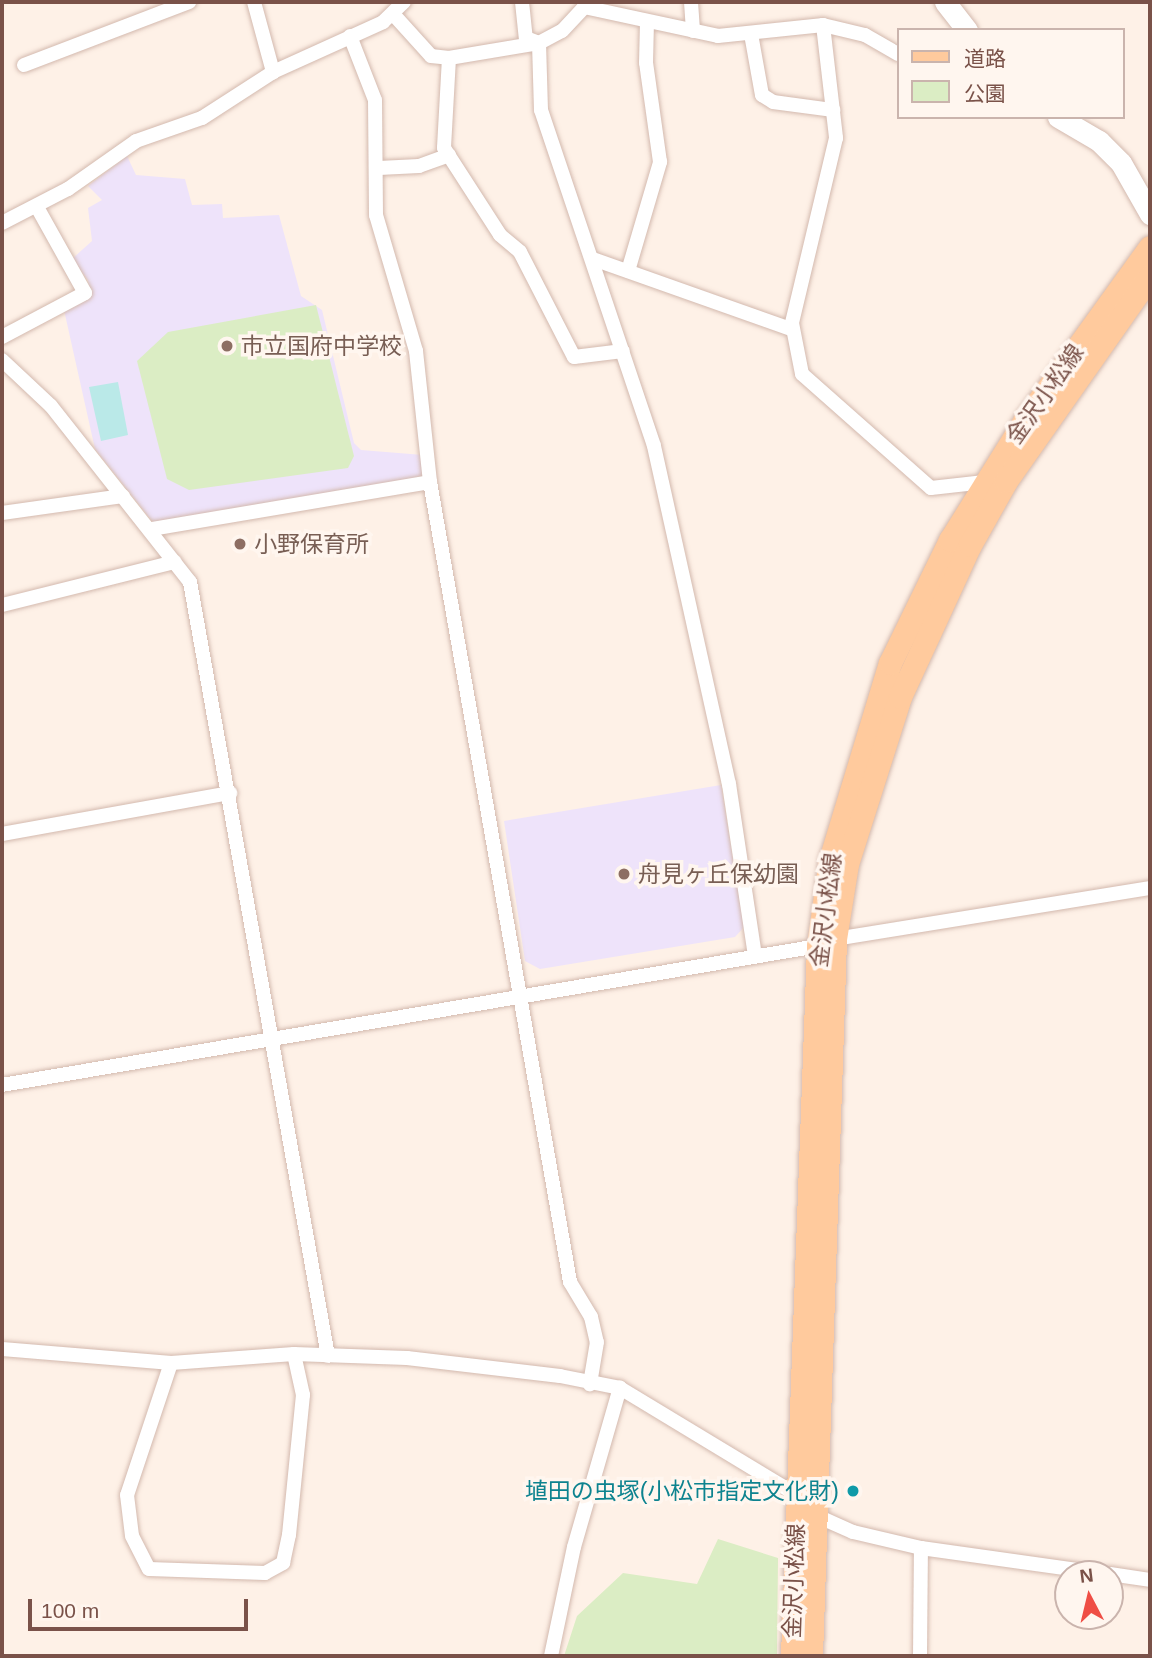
<!DOCTYPE html>
<meta charset="utf-8">
<style>
body{margin:0}
#map{position:relative;width:1152px;height:1658px;overflow:hidden;background:#fef1e7;font-family:Arial,"Noto Sans JP",sans-serif}
div>[style]{position:absolute}
.education>*{inset:0;background:#eee3fa}
.green>*{inset:0;background:#dbedc4}
.water>*{inset:0;background:#bae9e8}
.roads{filter:drop-shadow(0 0 2px #d3b9ae) drop-shadow(0 0 2px #d3b9ae)}
.minor>*{height:14px;margin:-7px;padding:0 7px;transform-origin:7px;border-radius:7px;background:#fff}
.secondary>*{height:21px;margin:-10.5px;padding:0 10.5px;transform-origin:10.5px;border-radius:10.5px;background:#fff}
.primary>*{height:23px;margin:-11.5px;padding:0 11.5px;transform-origin:11.5px;border-radius:11.5px;background:#ffca9d}
.dots>*{width:19px;height:19px;translate:-50% -50%;box-sizing:border-box;border:4px solid #fff6ef;border-radius:50%}
span{translate:-50% -50%;white-space:nowrap;text-align:center;line-height:1.15;-webkit-text-stroke:7px #fff6ef;paint-order:stroke}
.education-label{font-size:23px;color:#785e54}
.left{translate:0 -50%;text-align:left}
.street-label{font-size:23px;color:#7a5249}
.culture-label{font-size:23px;color:#0d838f}
.right{translate:-100% -50%;text-align:right}
.frame{position:absolute;inset:0;border:4px solid #7a5249;pointer-events:none}
.legend{position:absolute;left:897px;top:28px;width:228px;height:91px;box-sizing:border-box;background:#fff6ef;border:2px solid #cab4ad;margin:0;padding:9px 12px;list-style:none;font-size:21px;color:#7a5249}
.legend li{display:flex;align-items:center;gap:14px;height:35px}
.legend b{width:35px;border:2px solid #cab4ad}
.north{position:absolute;left:1054px;top:1560px;width:70px;height:70px;box-sizing:border-box;background:#fff6ef;border:2px solid #cab4ad;border-radius:50%;rotate:353deg;font-size:19px;font-weight:700;line-height:28px;text-align:center;color:#7a5249}
.north::after{content:'';display:block;margin:auto;width:24px;height:32px;background:#ef4e45;clip-path:polygon(50% 0,100% 100%,50% 72%,0 100%)}
.scale{position:absolute;left:28px;top:1599px;width:220px;height:32px;box-sizing:border-box;border:4px solid #7a5249;border-top:0;padding-left:9px;font-size:21px;line-height:24px;white-space:nowrap;color:#7a5249;-webkit-text-stroke:5px #fff6ef;paint-order:stroke}
</style>
<div id="map">
<div class="education">
<i style="clip-path:polygon(127px 156px,136px 175px,185px 179px,192px 205px,222px 204px,223px 218px,279px 215px,301px 296px,322px 310px,354px 443px,361px 450px,423px 455px,425px 479px,156px 526px,95px 449px,64px 310px,91px 297px,88px 280px,72px 259px,92px 241px,88px 208px,102px 200px,88px 186px)"></i>
<i style="clip-path:polygon(721px 785px,744px 927px,735px 937px,540px 969px,525px 961px,504px 821px)"></i>
</div>
<div class="green">
<i style="clip-path:polygon(316px 305px,354px 456px,348px 468px,189px 490px,167px 479px,137px 361px,168px 332px)"></i>
<i style="clip-path:polygon(718px 1539px,778px 1558px,777px 1656px,564px 1656px,577px 1616px,623px 1573px,697px 1584px)"></i>
</div>
<div class="water">
<i style="clip-path:polygon(118px 382px,128px 435px,101px 441px,89px 387px)"></i>
</div>
<div class="roads">
<div class="minor">
<i style="left:254px;top:2px;width:73px;rotate:74.8deg"></i>
<i style="left:522px;top:2px;width:36px;rotate:84deg"></i>
<i style="left:526px;top:38px;width:14px;rotate:21deg"></i>
<i style="left:691px;top:2px;width:29px;rotate:86deg"></i>
<i style="left:394px;top:15px;width:55px;rotate:47.9deg"></i>
<i style="left:431px;top:56px;width:18px;rotate:6deg"></i>
<i style="left:449px;top:58px;width:91px;rotate:-9.5deg"></i>
<i style="left:539px;top:43px;width:26px;rotate:-28deg"></i>
<i style="left:562px;top:31px;width:33px;rotate:-47deg"></i>
<i style="left:584px;top:7px;width:137px;rotate:12.2deg"></i>
<i style="left:718px;top:36px;width:106px;rotate:-6deg"></i>
<i style="left:823px;top:25px;width:43px;rotate:13.4deg"></i>
<i style="left:865px;top:35px;width:38px;rotate:30deg"></i>
<i style="left:823px;top:25px;width:114px;rotate:83.4deg"></i>
<i style="left:836px;top:138px;width:190px;rotate:103.4deg"></i>
<i style="left:792px;top:323px;width:52px;rotate:78.9deg"></i>
<i style="left:802px;top:374px;width:172px;rotate:41.5deg"></i>
<i style="left:931px;top:488px;width:54px;rotate:-6.3deg"></i>
<i style="left:751px;top:34px;width:62px;rotate:79.8deg"></i>
<i style="left:762px;top:95px;width:13px;rotate:32deg"></i>
<i style="left:773px;top:102px;width:61px;rotate:7.6deg"></i>
<i style="left:350px;top:36px;width:69px;rotate:68.7deg"></i>
<i style="left:375px;top:100px;width:115px;rotate:89.5deg"></i>
<i style="left:376px;top:215px;width:142px;rotate:73.6deg"></i>
<i style="left:416px;top:351px;width:132px;rotate:83.9deg"></i>
<i style="left:430px;top:482px;width:812px;rotate:80.07deg"></i>
<i style="left:570px;top:1282px;width:41px;rotate:59deg"></i>
<i style="left:591px;top:1317px;width:26px;rotate:77deg"></i>
<i style="left:597px;top:1342px;width:43px;rotate:99.5deg"></i>
<i style="left:539px;top:43px;width:67px;rotate:88.3deg"></i>
<i style="left:541px;top:110px;width:354px;rotate:71.4deg"></i>
<i style="left:654px;top:446px;width:346px;rotate:77.5deg"></i>
<i style="left:729px;top:784px;width:174px;rotate:81.4deg"></i>
<i style="left:449px;top:58px;width:90px;rotate:93.2deg"></i>
<i style="left:444px;top:148px;width:103px;rotate:57.2deg"></i>
<i style="left:500px;top:235px;width:26px;rotate:40deg"></i>
<i style="left:520px;top:252px;width:118px;rotate:62.8deg"></i>
<i style="left:574px;top:357px;width:49px;rotate:-7deg"></i>
<i style="left:24px;top:65px;width:177px;rotate:-20.9deg"></i>
<i style="left:379px;top:168px;width:40px;rotate:-2.9deg"></i>
<i style="left:419px;top:166px;width:32px;rotate:-20deg"></i>
<i style="left:2px;top:223px;width:74px;rotate:-27.3deg"></i>
<i style="left:68px;top:189px;width:83px;rotate:-35.2deg"></i>
<i style="left:136px;top:141px;width:70px;rotate:-19.2deg"></i>
<i style="left:202px;top:118px;width:85px;rotate:-32.9deg"></i>
<i style="left:273px;top:72px;width:121px;rotate:-24.4deg"></i>
<i style="left:383px;top:22px;width:29px;rotate:-44deg"></i>
<i style="left:593px;top:259px;width:212px;rotate:19.5deg"></i>
<i style="left:628px;top:271px;width:114px;rotate:-73.6deg"></i>
<i style="left:660px;top:162px;width:100px;rotate:-98deg"></i>
<i style="left:646px;top:63px;width:41px;rotate:-88.6deg"></i>
<i style="left:2px;top:337px;width:94px;rotate:-27.9deg"></i>
<i style="left:85px;top:293px;width:98px;rotate:-119.2deg"></i>
<i style="left:2px;top:360px;width:67px;rotate:43.2deg"></i>
<i style="left:51px;top:406px;width:224px;rotate:51.7deg"></i>
<i style="left:190px;top:582px;width:786px;rotate:79.89deg"></i>
<i style="left:2px;top:513px;width:122px;rotate:-8deg"></i>
<i style="left:152px;top:529px;width:282px;rotate:-9.6deg"></i>
<i style="left:2px;top:605px;width:178px;rotate:-14deg"></i>
<i style="left:2px;top:834px;width:232px;rotate:-10.2deg"></i>
<i style="left:835px;top:939px;width:319px;rotate:-9.2deg"></i>
<i style="left:2px;top:1085px;width:828px;rotate:-9.67deg"></i>
<i style="left:2px;top:1349px;width:170px;rotate:4.7deg"></i>
<i style="left:171px;top:1363px;width:123px;rotate:-4.2deg"></i>
<i style="left:294px;top:1354px;width:113px;rotate:2deg"></i>
<i style="left:407px;top:1358px;width:154px;rotate:6.7deg"></i>
<i style="left:560px;top:1376px;width:61px;rotate:11.3deg"></i>
<i style="left:620px;top:1388px;width:207px;rotate:31.2deg"></i>
<i style="left:171px;top:1363px;width:139px;rotate:108.4deg"></i>
<i style="left:127px;top:1495px;width:41px;rotate:83deg"></i>
<i style="left:132px;top:1536px;width:37px;rotate:63deg"></i>
<i style="left:149px;top:1569px;width:116px;rotate:2deg"></i>
<i style="left:265px;top:1573px;width:21px;rotate:-29deg"></i>
<i style="left:283px;top:1563px;width:29px;rotate:-78deg"></i>
<i style="left:289px;top:1535px;width:141px;rotate:-84.3deg"></i>
<i style="left:303px;top:1395px;width:42px;rotate:-102.4deg"></i>
<i style="left:817px;top:1516px;width:39px;rotate:24deg"></i>
<i style="left:853px;top:1532px;width:70px;rotate:13.2deg"></i>
<i style="left:921px;top:1548px;width:188px;rotate:8deg"></i>
<i style="left:1110px;top:1574px;width:40px;rotate:8.5deg"></i>
<i style="left:551px;top:1656px;width:111px;rotate:-78.1deg"></i>
<i style="left:574px;top:1547px;width:166px;rotate:-73.9deg"></i>
<i style="left:920px;top:1656px;width:108px;rotate:-89.5deg"></i>
</div>
<div class="secondary">
<i style="left:945px;top:2px;width:36px;rotate:52deg"></i>
<i style="left:1058px;top:117px;width:48px;rotate:30.3deg"></i>
<i style="left:1099px;top:141px;width:31px;rotate:45deg"></i>
<i style="left:1121px;top:163px;width:59px;rotate:60.4deg"></i>
</div>
<div class="primary">
<i style="left:792px;top:1656px;width:710px;rotate:-87.9deg"></i>
<i style="left:818px;top:946px;width:87px;rotate:-82.1deg"></i>
<i style="left:830px;top:860px;width:206px;rotate:-73.1deg"></i>
<i style="left:890px;top:663px;width:137px;rotate:-64deg"></i>
<i style="left:950px;top:540px;width:142px;rotate:-58deg"></i>
<i style="left:1025px;top:420px;width:213px;rotate:-54.2deg"></i>
<i style="left:811px;top:1656px;width:717px;rotate:-88.08deg"></i>
<i style="left:835px;top:939px;width:76px;rotate:-80.9deg"></i>
<i style="left:847px;top:864px;width:175px;rotate:-72.4deg"></i>
<i style="left:900px;top:697px;width:167px;rotate:-65.3deg"></i>
<i style="left:970px;top:545px;width:73px;rotate:-60.6deg"></i>
<i style="left:1006px;top:481px;width:251px;rotate:-54.9deg"></i>
</div>
</div>
<div class="dots">
<i style="left:227px;top:346px;background:#8d6e63"></i>
<i style="left:240px;top:544px;background:#8d6e63"></i>
<i style="left:624px;top:874px;background:#8d6e63"></i>
<i style="left:853px;top:1491px;background:#0f9aa8"></i>
</div>
<div class="education-label">
<span class="left" style="left:241px;top:346px">市立国府中学校</span>
<span class="left" style="left:254px;top:544px">小野保育所</span>
<span class="left" style="left:638px;top:874px">舟見ヶ丘保幼園</span>
</div>
<div class="street-label">
<span style="left:1045px;top:394px;rotate:-55deg">金沢小松線</span>
<span style="left:826px;top:910px;rotate:-83deg">金沢小松線</span>
<span style="left:794px;top:1581px;rotate:-88deg">金沢小松線</span>
</div>
<div class="culture-label">
<span class="right" style="left:839px;top:1491px">埴田の虫塚(小松市指定文化財)</span>
</div>
<div class="frame"></div>
<ul class="legend">
<li><b style="height:9px;background:#ffca9d"></b>道路</li>
<li><b style="height:19px;background:#dbedc4"></b>公園</li>
</ul>
<div class="north">N</div>
<div class="scale">100 m</div>
</div>
